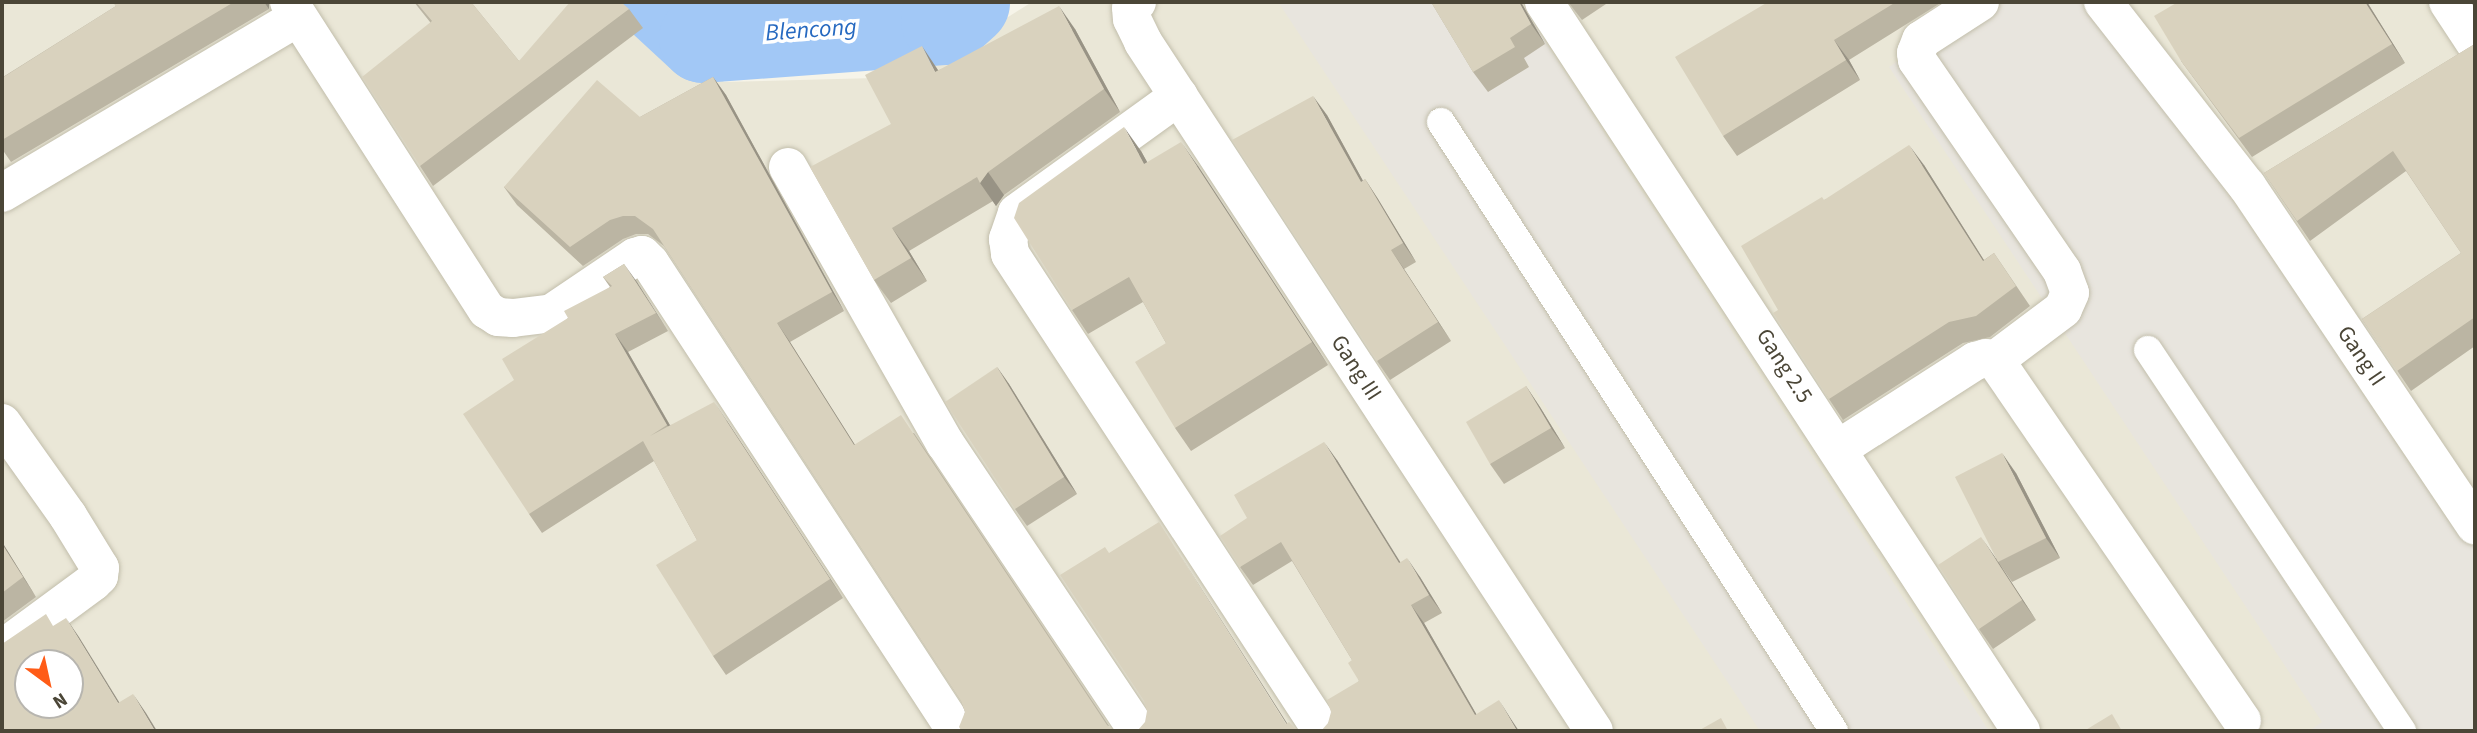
<!DOCTYPE html>
<style>
body{margin:0}
#map{position:relative;width:2477px;height:733px;overflow:hidden;background:#f6f4e9;font-family:"Source Sans 3",sans-serif}
div>[style]{position:absolute}
.residential>*{inset:0;background:#eae7d7}
.industrial>*{inset:0;background:#e8e5de}
.river>*{height:89px;margin:-44.5px;padding:0 44.5px;transform-origin:44.5px;border-radius:44.5px;background:#a2c8f6}
.roads{filter:drop-shadow(0 0 2px #c2beab) drop-shadow(0 0 2px #c2beab)}
.lane>*{height:28px;margin:-14px;padding:0 14px;transform-origin:14px;border-radius:14px;background:#fff}
.street>*{height:38px;margin:-19px;padding:0 19px;transform-origin:19px;border-radius:19px;background:#fff}
.wall>*{inset:0;background:#bbb5a3}
.shaded-wall>*{inset:0;background:#989385}
.building>*{inset:0;background:#d9d2be}
span{translate:-50% -50%;white-space:nowrap;text-align:center;line-height:1.15;-webkit-text-stroke:7px #fff;paint-order:stroke}
.street-label{font-size:23px;color:#4b4637}
.water-label{font-size:24px;color:#2669c0;font-style:italic}
.frame{position:absolute;inset:0;border:4px solid #4b4637;pointer-events:none}
.north{position:absolute;left:14px;top:649px;width:70px;height:70px;box-sizing:border-box;background:#fff;border:2px solid #b7b5af;border-radius:50%;rotate:147deg;font-size:19px;font-weight:700;line-height:28px;text-align:center;color:#4b4637}
.north::after{content:'';display:block;margin:auto;width:24px;height:32px;background:#ff5c17;clip-path:polygon(50% 0,100% 100%,50% 72%,0 100%)}
</style>
<div id="map">
<div class="residential">
<i style="clip-path:polygon(evenodd,2px 2px,631px 2px,724px 82px,913px 77px,1032px 2px,2475px 2px,2475px 731px,2px 731px,2px 2px,28px 663px,70px 663px,70px 705px,28px 705px,28px 663px)"></i>
</div>
<div class="industrial">
<i style="clip-path:polygon(1278px 2px,1520px 2px,1989px 731px,1760px 731px)"></i>
<i style="clip-path:polygon(1984px 2px,2099px 2px,2452px 526px,2475px 510px,2475px 731px,2309px 731px,2322px 722px,1889px 67px)"></i>
</div>
<div class="river">
<i style="left:664px;top:2px;width:53px;rotate:42.7deg"></i>
<i style="left:703px;top:38px;width:243px;rotate:-4.3deg"></i>
<i style="left:945px;top:20px;width:27px;rotate:-42deg"></i>
</div>
<div class="roads">
<div class="lane">
<i style="left:1441px;top:122px;width:725px;rotate:57.17deg"></i>
<i style="left:2148px;top:350px;width:458px;rotate:56.3deg"></i>
</div>
<div class="street">
<i style="left:289px;top:2px;width:366px;rotate:57.3deg"></i>
<i style="left:487px;top:310px;width:13px;rotate:32deg"></i>
<i style="left:498px;top:317px;width:15px;rotate:4deg"></i>
<i style="left:513px;top:318px;width:39px;rotate:-7deg"></i>
<i style="left:552px;top:313px;width:100px;rotate:-34deg"></i>
<i style="left:635px;top:257px;width:7px;rotate:-16deg"></i>
<i style="left:642px;top:255px;width:11px;rotate:45deg"></i>
<i style="left:650px;top:263px;width:559px;rotate:56.82deg"></i>
<i style="left:1137px;top:2px;width:8px;rotate:135deg"></i>
<i style="left:1131px;top:8px;width:11px;rotate:85deg"></i>
<i style="left:1132px;top:19px;width:25px;rotate:64deg"></i>
<i style="left:1143px;top:42px;width:823px;rotate:56.79deg"></i>
<i style="left:1544px;top:2px;width:871px;rotate:56.8deg"></i>
<i style="left:1980px;top:2px;width:70px;rotate:147.2deg"></i>
<i style="left:1921px;top:40px;width:14px;rotate:111deg"></i>
<i style="left:1916px;top:53px;width:7px;rotate:82deg"></i>
<i style="left:1917px;top:60px;width:256px;rotate:55.5deg"></i>
<i style="left:2062px;top:271px;width:23px;rotate:70deg"></i>
<i style="left:2070px;top:293px;width:17px;rotate:114deg"></i>
<i style="left:2063px;top:309px;width:85px;rotate:143.1deg"></i>
<i style="left:2103px;top:2px;width:234px;rotate:52deg"></i>
<i style="left:2247px;top:186px;width:409px;rotate:56.1deg"></i>
<i style="left:2448px;top:2px;width:49px;rotate:56.6deg"></i>
<i style="left:1179px;top:96px;width:200px;rotate:144.2deg"></i>
<i style="left:1017px;top:213px;width:28px;rotate:109deg"></i>
<i style="left:1008px;top:239px;width:15px;rotate:82deg"></i>
<i style="left:1010px;top:254px;width:570px;rotate:56.81deg"></i>
<i style="left:788px;top:167px;width:318px;rotate:60.4deg"></i>
<i style="left:945px;top:443px;width:347px;rotate:56.2deg"></i>
<i style="left:2px;top:193px;width:344px;rotate:-30.7deg"></i>
<i style="left:2px;top:423px;width:114px;rotate:54.6deg"></i>
<i style="left:68px;top:516px;width:61px;rotate:58.4deg"></i>
<i style="left:100px;top:568px;width:8px;rotate:97deg"></i>
<i style="left:99px;top:576px;width:8px;rotate:135deg"></i>
<i style="left:93px;top:582px;width:113px;rotate:143.6deg"></i>
<i style="left:1838px;top:449px;width:163px;rotate:-32.7deg"></i>
<i style="left:1975px;top:361px;width:11px;rotate:-15deg"></i>
<i style="left:1986px;top:358px;width:9px;rotate:13deg"></i>
<i style="left:1995px;top:360px;width:437px;rotate:55.6deg"></i>
</div>
</div>
<div class="wall">
<i style="clip-path:polygon(113px 2px,269px 2px,269px 9px,11px 162px,2px 149px,2px 75px,3px 77px,116px 6px)"></i>
<i style="clip-path:polygon(414px 2px,471px 2px,519px 61px,629px 9px,643px 28px,433px 186px,420px 166px,430px 22px)"></i>
<i style="clip-path:polygon(1431px 2px,1523px 2px,1522px 4px,1545px 44px,1524px 58px,1529px 67px,1488px 92px,1473px 72px)"></i>
<i style="clip-path:polygon(1568px 2px,1609px 2px,1582px 20px)"></i>
<i style="clip-path:polygon(1768px 2px,1942px 2px,1849px 60px,1860px 80px,1737px 156px,1723px 136px)"></i>
<i style="clip-path:polygon(2367px 2px,2405px 63px,2252px 157px,2181px 61px)"></i>
<i style="clip-path:polygon(1075px 29px,1120px 112px,1004px 195px,996px 206px,993px 201px,909px 251px,927px 281px,891px 303px,874px 280px,891px 124px,939px 70px)"></i>
<i style="clip-path:polygon(2475px 42px,2475px 346px,2411px 391px,2362px 319px,2461px 253px,2406px 171px,2310px 241px,2264px 173px,2473px 45px)"></i>
<i style="clip-path:polygon(713px 77px,726px 95px,844px 311px,790px 342px,855px 445px,914px 433px,1109px 726px,961px 730px,965px 712px,961px 701px,664px 246px,648px 234px,636px 234px,623px 239px,583px 266px,517px 205px,504px 187px,640px 117px)"></i>
<i style="clip-path:polygon(1327px 115px,1363px 181px,1365px 179px,1378px 199px,1416px 262px,1404px 269px,1451px 341px,1390px 380px,1377px 361px)"></i>
<i style="clip-path:polygon(1141px 151px,1147px 162px,1198px 166px,1328px 365px,1191px 451px,1175px 428px,1166px 343px,1143px 302px,1088px 334px,1072px 310px)"></i>
<i style="clip-path:polygon(1924px 165px,1984px 260px,1994px 253px,2030px 306px,1990px 337px,1963px 343px,1843px 420px,1829px 399px,1778px 310px,1824px 200px)"></i>
<i style="clip-path:polygon(624px 264px,668px 331px,628px 352px,670px 425px,727px 421px,843px 598px,726px 675px,713px 656px,697px 540px,654px 461px,542px 533px,529px 514px,514px 380px,568px 318px,610px 287px,603px 277px)"></i>
<i style="clip-path:polygon(997px 367px,1009px 384px,1077px 494px,1027px 526px,1015px 509px)"></i>
<i style="clip-path:polygon(1526px 386px,1540px 407px,1565px 448px,1504px 484px,1490px 464px)"></i>
<i style="clip-path:polygon(1337px 460px,1400px 563px,1420px 577px,1442px 613px,1424px 623px,1476px 714px,1511px 719px,1328px 723px,1359px 681px,1352px 660px,1292px 561px,1253px 585px,1240px 567px)"></i>
<i style="clip-path:polygon(2016px 473px,2060px 558px,2012px 582px,1999px 563px,2036px 620px,1993px 649px,1979px 629px)"></i>
<i style="clip-path:polygon(2px 542px,36px 597px,2px 622px)"></i>
</div>
<div class="shaded-wall">
<i style="clip-path:polygon(264px 2px,269px 2px,269px 9px)"></i>
<i style="clip-path:polygon(1519px 2px,1523px 2px,1522px 4px,1545px 44px,1531px 24px)"></i>
<i style="clip-path:polygon(2365px 2px,2367px 2px,2405px 63px,2392px 44px)"></i>
<i style="clip-path:polygon(1059px 6px,1075px 29px,1120px 112px,1104px 89px)"></i>
<i style="clip-path:polygon(1834px 40px,1849px 60px,1860px 80px,1846px 60px)"></i>
<i style="clip-path:polygon(922px 46px,938px 70px,952px 95px,935px 72px)"></i>
<i style="clip-path:polygon(713px 77px,726px 95px,844px 311px,832px 292px)"></i>
<i style="clip-path:polygon(1313px 96px,1327px 115px,1374px 201px,1361px 182px)"></i>
<i style="clip-path:polygon(1124px 127px,1141px 151px,1161px 187px,1144px 164px)"></i>
<i style="clip-path:polygon(1181px 142px,1198px 166px,1328px 365px,1312px 342px)"></i>
<i style="clip-path:polygon(1909px 145px,1924px 165px,1997px 281px,1983px 261px)"></i>
<i style="clip-path:polygon(988px 172px,1004px 195px,996px 206px,980px 183px)"></i>
<i style="clip-path:polygon(1365px 179px,1378px 199px,1416px 262px,1403px 243px)"></i>
<i style="clip-path:polygon(892px 228px,909px 251px,927px 281px,911px 258px)"></i>
<i style="clip-path:polygon(1391px 250px,1404px 269px,1451px 341px,1438px 322px)"></i>
<i style="clip-path:polygon(624px 264px,637px 282px,668px 331px,656px 313px)"></i>
<i style="clip-path:polygon(777px 323px,790px 342px,867px 464px,854px 445px)"></i>
<i style="clip-path:polygon(615px 334px,628px 352px,680px 443px,667px 425px)"></i>
<i style="clip-path:polygon(997px 367px,1009px 384px,1077px 494px,1064px 477px)"></i>
<i style="clip-path:polygon(1526px 386px,1540px 407px,1565px 448px,1551px 428px)"></i>
<i style="clip-path:polygon(714px 402px,727px 421px,843px 598px,830px 579px)"></i>
<i style="clip-path:polygon(1324px 442px,1337px 460px,1412px 581px,1399px 563px)"></i>
<i style="clip-path:polygon(2002px 453px,2016px 473px,2060px 558px,2046px 538px)"></i>
<i style="clip-path:polygon(1159px 522px,1171px 541px,1292px 731px,1291px 731px)"></i>
<i style="clip-path:polygon(1981px 537px,1995px 557px,2036px 620px,2022px 600px)"></i>
<i style="clip-path:polygon(2px 542px,36px 597px,23px 577px,2px 544px)"></i>
<i style="clip-path:polygon(1407px 558px,1420px 577px,1442px 613px,1429px 595px)"></i>
<i style="clip-path:polygon(1411px 605px,1424px 623px,1486px 731px,1475px 715px)"></i>
<i style="clip-path:polygon(66px 618px,79px 637px,132px 723px,118px 703px)"></i>
<i style="clip-path:polygon(133px 694px,146px 713px,157px 731px,155px 731px)"></i>
<i style="clip-path:polygon(1499px 700px,1511px 719px,1519px 731px,1517px 731px)"></i>
</div>
<div class="building">
<i style="clip-path:polygon(113px 2px,234px 2px,2px 140px,2px 78px,116px 6px)"></i>
<i style="clip-path:polygon(416px 2px,471px 2px,519px 61px,570px 2px,621px 2px,629px 9px,420px 166px,362px 77px,432px 21px)"></i>
<i style="clip-path:polygon(1431px 2px,1519px 2px,1531px 24px,1510px 38px,1515px 47px,1473px 72px)"></i>
<i style="clip-path:polygon(1768px 2px,1896px 2px,1834px 40px,1846px 60px,1723px 136px,1675px 57px)"></i>
<i style="clip-path:polygon(2178px 2px,2365px 2px,2392px 44px,2239px 138px,2181px 61px,2154px 16px)"></i>
<i style="clip-path:polygon(1059px 6px,1104px 89px,988px 172px,980px 183px,977px 177px,892px 228px,911px 258px,874px 280px,810px 167px,891px 124px,865px 75px,922px 46px,935px 72px)"></i>
<i style="clip-path:polygon(2475px 42px,2475px 317px,2397px 371px,2362px 319px,2461px 253px,2393px 151px,2297px 221px,2264px 173px,2473px 45px)"></i>
<i style="clip-path:polygon(713px 77px,832px 292px,777px 323px,854px 445px,901px 415px,1107px 725px,1114px 731px,959px 731px,961px 730px,959px 727px,965px 712px,961px 701px,653px 229px,635px 216px,623px 216px,610px 220px,570px 247px,504px 187px,597px 80px,640px 117px)"></i>
<i style="clip-path:polygon(1313px 96px,1361px 182px,1365px 179px,1403px 243px,1391px 250px,1438px 322px,1377px 361px,1232px 140px)"></i>
<i style="clip-path:polygon(1124px 127px,1144px 164px,1181px 142px,1312px 342px,1175px 428px,1135px 362px,1166px 343px,1129px 277px,1072px 310px,1014px 218px,1019px 203px)"></i>
<i style="clip-path:polygon(1909px 145px,1983px 261px,1994px 253px,2016px 286px,1976px 316px,1949px 322px,1829px 399px,1773px 313px,1778px 310px,1741px 246px,1822px 197px,1824px 200px)"></i>
<i style="clip-path:polygon(624px 264px,656px 313px,615px 334px,667px 425px,650px 436px,714px 402px,830px 579px,713px 656px,656px 565px,697px 540px,643px 441px,529px 514px,463px 414px,514px 380px,502px 359px,568px 318px,564px 311px,612px 286px,603px 277px)"></i>
<i style="clip-path:polygon(997px 367px,1064px 477px,1015px 509px,945px 402px)"></i>
<i style="clip-path:polygon(1526px 386px,1551px 428px,1490px 464px,1466px 422px)"></i>
<i style="clip-path:polygon(1324px 442px,1399px 563px,1407px 558px,1429px 595px,1411px 605px,1475px 715px,1499px 700px,1517px 731px,1321px 731px,1328px 723px,1331px 712px,1327px 700px,1359px 681px,1348px 663px,1352px 660px,1281px 542px,1240px 567px,1220px 536px,1247px 518px,1234px 495px)"></i>
<i style="clip-path:polygon(2002px 453px,2046px 538px,1998px 562px,1955px 477px)"></i>
<i style="clip-path:polygon(1159px 522px,1286px 724px,1289px 722px,1298px 731px,1136px 731px,1138px 730px,1145px 722px,1147px 711px,1144px 701px,1060px 575px,1105px 547px,1109px 553px)"></i>
<i style="clip-path:polygon(1981px 537px,2022px 600px,1979px 629px,1938px 565px)"></i>
<i style="clip-path:polygon(2px 544px,23px 577px,2px 593px)"></i>
<i style="clip-path:polygon(evenodd,46px 614px,53px 626px,66px 618px,118px 703px,133px 694px,155px 731px,2px 731px,2px 644px,46px 614px,28px 663px,70px 663px,70px 705px,28px 705px,28px 663px)"></i>
<i style="clip-path:polygon(2112px 714px,2122px 731px,2084px 731px)"></i>
<i style="clip-path:polygon(1721px 718px,1728px 731px,1698px 731px)"></i>
</div>
<div class="street-label">
<span style="left:2361px;top:356px;rotate:56deg">Gang II</span>
<span style="left:1784px;top:366px;rotate:57deg">Gang 2.5</span>
<span style="left:1356px;top:368px;rotate:57deg">Gang III</span>
</div>
<div class="water-label">
<span style="left:811px;top:30px;rotate:-4deg">Blencong</span>
</div>
<div class="frame"></div>
<div class="north">N</div>
</div>
